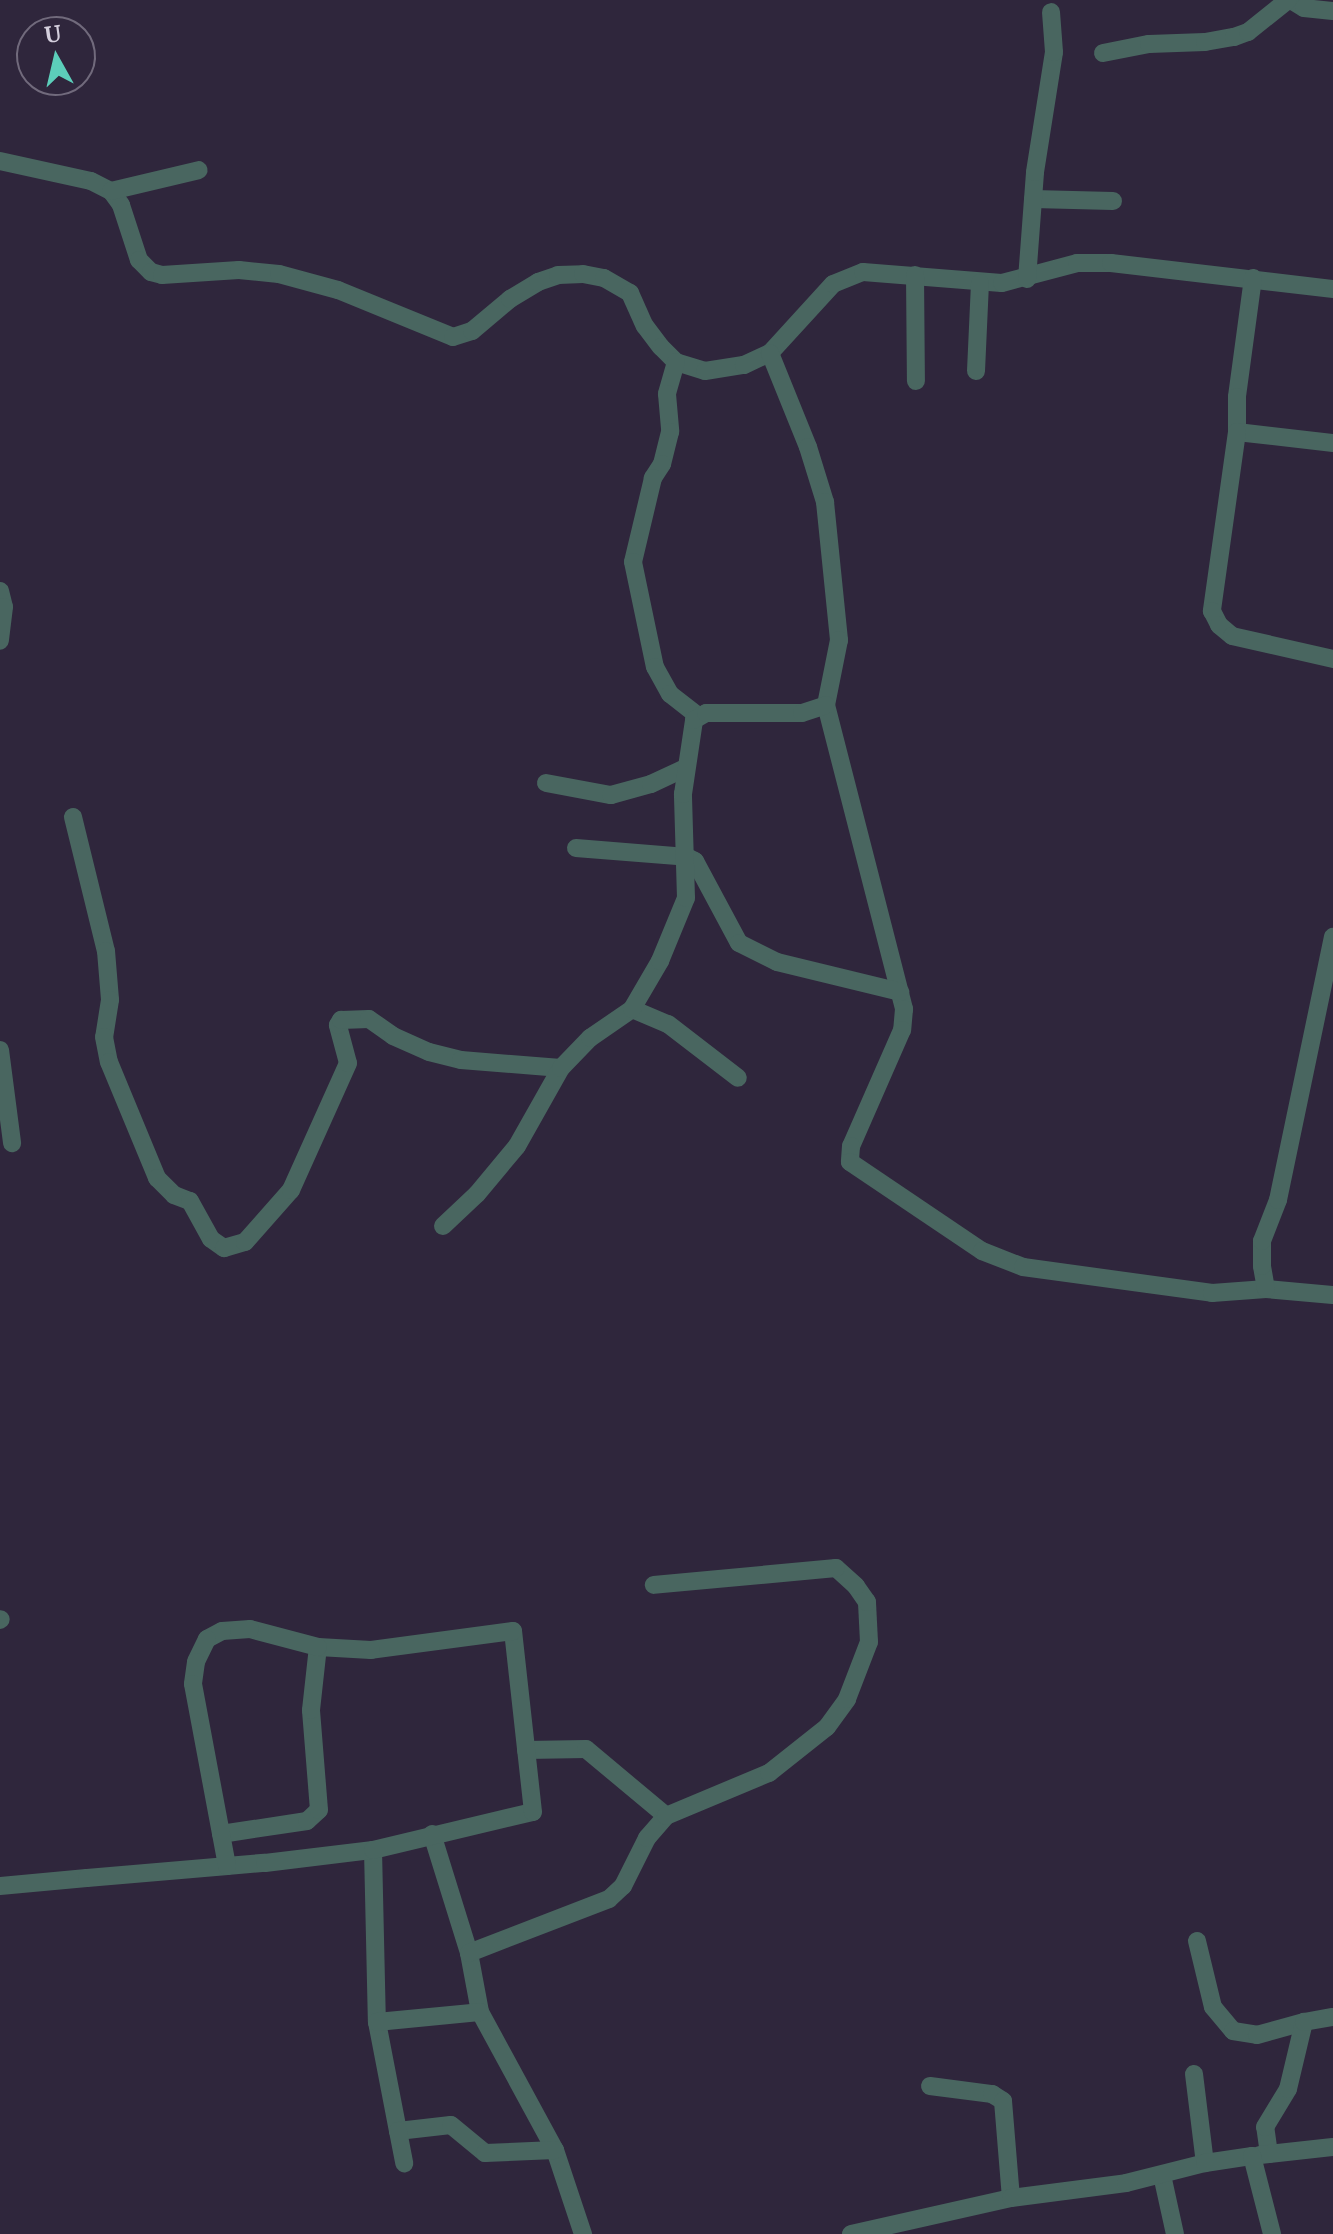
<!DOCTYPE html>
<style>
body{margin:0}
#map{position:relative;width:1333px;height:2234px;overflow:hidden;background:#2f263c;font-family:Merriweather,serif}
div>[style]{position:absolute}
.street>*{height:18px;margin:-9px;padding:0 9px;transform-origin:9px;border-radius:9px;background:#496660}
span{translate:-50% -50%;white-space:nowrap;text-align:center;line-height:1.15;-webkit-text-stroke:8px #2f263c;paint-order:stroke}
.north{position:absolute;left:16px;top:16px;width:80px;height:80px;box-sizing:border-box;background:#2f263c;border:2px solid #716a7c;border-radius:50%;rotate:352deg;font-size:22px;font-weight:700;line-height:32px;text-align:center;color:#d4cfdd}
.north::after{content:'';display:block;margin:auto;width:28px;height:36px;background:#5cceba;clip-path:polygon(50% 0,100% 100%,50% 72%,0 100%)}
</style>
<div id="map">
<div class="street">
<i style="left:1291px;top:0;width:15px;rotate:32deg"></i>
<i style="left:1304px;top:8px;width:29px;rotate:6deg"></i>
<i style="left:1103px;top:53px;width:47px;rotate:-11.1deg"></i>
<i style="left:1149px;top:44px;width:56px;rotate:-2deg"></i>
<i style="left:1205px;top:42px;width:29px;rotate:-10deg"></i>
<i style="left:1234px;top:37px;width:15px;rotate:-20deg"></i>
<i style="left:1248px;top:32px;width:51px;rotate:-38.7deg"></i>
<i style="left:0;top:161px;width:93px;rotate:12.4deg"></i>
<i style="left:91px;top:181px;width:22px;rotate:27deg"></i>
<i style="left:111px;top:191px;width:17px;rotate:54deg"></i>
<i style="left:121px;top:205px;width:58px;rotate:71.9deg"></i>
<i style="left:139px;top:260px;width:17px;rotate:45deg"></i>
<i style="left:151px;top:272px;width:11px;rotate:15deg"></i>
<i style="left:162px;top:275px;width:77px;rotate:-3.7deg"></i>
<i style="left:239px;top:270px;width:40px;rotate:5.7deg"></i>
<i style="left:279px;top:274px;width:61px;rotate:15.2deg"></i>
<i style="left:338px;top:290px;width:124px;rotate:22.2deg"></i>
<i style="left:453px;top:337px;width:20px;rotate:-18deg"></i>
<i style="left:472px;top:331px;width:50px;rotate:-40.1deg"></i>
<i style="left:510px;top:299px;width:33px;rotate:-31deg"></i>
<i style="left:538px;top:282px;width:21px;rotate:-19deg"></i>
<i style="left:558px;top:275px;width:25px;rotate:-2deg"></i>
<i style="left:583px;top:274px;width:21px;rotate:11deg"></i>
<i style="left:604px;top:278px;width:30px;rotate:30deg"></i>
<i style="left:630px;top:293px;width:36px;rotate:66deg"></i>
<i style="left:645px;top:326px;width:26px;rotate:53deg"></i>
<i style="left:661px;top:347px;width:21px;rotate:45deg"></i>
<i style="left:676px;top:362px;width:30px;rotate:17deg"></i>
<i style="left:705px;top:371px;width:39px;rotate:-9deg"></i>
<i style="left:744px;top:365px;width:29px;rotate:-25deg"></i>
<i style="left:770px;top:353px;width:93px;rotate:-47.6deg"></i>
<i style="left:833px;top:284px;width:32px;rotate:-22deg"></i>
<i style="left:863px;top:272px;width:139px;rotate:4.5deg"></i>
<i style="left:1002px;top:283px;width:78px;rotate:-14.9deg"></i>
<i style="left:1077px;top:263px;width:34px"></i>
<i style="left:1111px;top:263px;width:224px;rotate:6.7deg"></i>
<i style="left:111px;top:191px;width:90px;rotate:-13.4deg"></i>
<i style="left:1033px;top:199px;width:80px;rotate:1.4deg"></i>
<i style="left:915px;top:275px;width:106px;rotate:89.5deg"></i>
<i style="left:1253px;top:278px;width:120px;rotate:97.7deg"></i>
<i style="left:1237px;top:397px;width:35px;rotate:90deg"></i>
<i style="left:1237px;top:432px;width:97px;rotate:6.5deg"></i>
<i style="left:1027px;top:279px;width:107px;rotate:-85.7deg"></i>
<i style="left:1035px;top:172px;width:121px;rotate:-81deg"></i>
<i style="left:1054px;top:52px;width:40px;rotate:-94.3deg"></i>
<i style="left:770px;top:353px;width:101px;rotate:68deg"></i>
<i style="left:808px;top:447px;width:58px;rotate:72.8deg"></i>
<i style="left:825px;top:502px;width:139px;rotate:84.2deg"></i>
<i style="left:839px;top:640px;width:66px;rotate:101.3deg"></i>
<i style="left:826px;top:705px;width:314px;rotate:75.6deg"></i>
<i style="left:904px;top:1009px;width:21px;rotate:95deg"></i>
<i style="left:902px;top:1030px;width:127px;rotate:113.7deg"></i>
<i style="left:851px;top:1146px;width:16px;rotate:94deg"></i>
<i style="left:850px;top:1162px;width:159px;rotate:34deg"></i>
<i style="left:982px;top:1251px;width:44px;rotate:21.3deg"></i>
<i style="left:1023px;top:1267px;width:191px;rotate:7.8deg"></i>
<i style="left:1212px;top:1293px;width:54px;rotate:-4.2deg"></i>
<i style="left:1266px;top:1289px;width:67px;rotate:5.1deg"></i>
<i style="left:676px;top:362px;width:33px;rotate:106deg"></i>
<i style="left:667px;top:394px;width:38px;rotate:85deg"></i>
<i style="left:670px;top:432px;width:33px;rotate:104deg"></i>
<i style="left:662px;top:464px;width:17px;rotate:123deg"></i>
<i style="left:653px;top:478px;width:86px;rotate:103.4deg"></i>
<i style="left:633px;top:562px;width:107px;rotate:78.2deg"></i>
<i style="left:655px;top:667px;width:31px;rotate:61deg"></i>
<i style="left:670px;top:694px;width:36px;rotate:38deg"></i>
<i style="left:976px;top:371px;width:88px;rotate:-87.4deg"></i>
<i style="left:1237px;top:432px;width:181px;rotate:98deg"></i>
<i style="left:1212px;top:611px;width:16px;rotate:63deg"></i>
<i style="left:1219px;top:625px;width:17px;rotate:40deg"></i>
<i style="left:1232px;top:636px;width:104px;rotate:12.8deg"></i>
<i style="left:0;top:591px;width:16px;rotate:76deg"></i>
<i style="left:4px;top:607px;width:34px;rotate:97deg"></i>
<i style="left:546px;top:783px;width:66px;rotate:10.5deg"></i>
<i style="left:611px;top:795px;width:41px;rotate:-15.4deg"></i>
<i style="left:651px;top:784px;width:38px;rotate:-25deg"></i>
<i style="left:73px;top:817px;width:138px;rotate:76.2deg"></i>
<i style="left:106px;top:951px;width:49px;rotate:85.3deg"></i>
<i style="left:110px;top:1000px;width:37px;rotate:99deg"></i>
<i style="left:104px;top:1037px;width:25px;rotate:79deg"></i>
<i style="left:109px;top:1062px;width:126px;rotate:67.5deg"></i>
<i style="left:157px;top:1178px;width:24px;rotate:45deg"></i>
<i style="left:174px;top:1195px;width:17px;rotate:21deg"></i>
<i style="left:190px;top:1201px;width:43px;rotate:61.1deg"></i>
<i style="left:211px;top:1239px;width:16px;rotate:35deg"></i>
<i style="left:224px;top:1248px;width:22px;rotate:-16deg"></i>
<i style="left:245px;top:1242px;width:69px;rotate:-48.5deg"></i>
<i style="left:291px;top:1190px;width:139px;rotate:-65.8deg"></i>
<i style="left:348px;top:1063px;width:39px;rotate:-105deg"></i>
<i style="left:338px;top:1025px;width:6px;rotate:-59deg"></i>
<i style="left:341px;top:1020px;width:28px;rotate:-2deg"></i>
<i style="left:369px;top:1019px;width:29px;rotate:35deg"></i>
<i style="left:393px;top:1036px;width:39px;rotate:24deg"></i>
<i style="left:429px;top:1052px;width:33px;rotate:14deg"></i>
<i style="left:461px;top:1060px;width:100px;rotate:4.6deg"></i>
<i style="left:576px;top:848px;width:111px;rotate:4.6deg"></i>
<i style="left:687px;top:857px;width:9px;rotate:27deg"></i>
<i style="left:695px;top:861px;width:93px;rotate:61.8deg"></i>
<i style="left:739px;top:943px;width:42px;rotate:26.6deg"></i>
<i style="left:777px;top:962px;width:127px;rotate:13.7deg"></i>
<i style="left:632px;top:1009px;width:39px;rotate:23deg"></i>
<i style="left:668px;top:1024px;width:88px;rotate:37.6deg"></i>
<i style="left:0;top:1050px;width:94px;rotate:82.6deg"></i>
<i style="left:443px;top:1226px;width:47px;rotate:-43.3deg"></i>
<i style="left:477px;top:1194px;width:62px;rotate:-50.2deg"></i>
<i style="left:517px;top:1146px;width:90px;rotate:-60.6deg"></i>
<i style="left:561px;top:1068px;width:42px;rotate:-46deg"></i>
<i style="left:590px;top:1038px;width:51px;rotate:-34.6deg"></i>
<i style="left:632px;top:1009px;width:56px;rotate:-59.7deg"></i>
<i style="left:660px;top:961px;width:68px;rotate:-67.6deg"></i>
<i style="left:686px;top:898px;width:104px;rotate:-91.7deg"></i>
<i style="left:683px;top:794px;width:75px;rotate:-81.5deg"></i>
<i style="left:694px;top:720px;width:14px;rotate:-30deg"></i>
<i style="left:706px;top:713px;width:96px"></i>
<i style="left:802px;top:713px;width:25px;rotate:-18deg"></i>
<i style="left:1266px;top:1289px;width:23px;rotate:-100deg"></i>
<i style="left:1262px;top:1266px;width:25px;rotate:-90deg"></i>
<i style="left:1262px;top:1241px;width:44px;rotate:-68.7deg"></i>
<i style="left:1278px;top:1200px;width:269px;rotate:-78.2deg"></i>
<i style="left:0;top:1620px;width:1px;rotate:-45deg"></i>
<i style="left:526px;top:1750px;width:60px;rotate:-1deg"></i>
<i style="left:586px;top:1749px;width:104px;rotate:39.9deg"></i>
<i style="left:221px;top:1834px;width:87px;rotate:-8.6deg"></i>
<i style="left:307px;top:1821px;width:16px;rotate:-43deg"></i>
<i style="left:319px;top:1810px;width:100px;rotate:-94.6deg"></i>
<i style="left:311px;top:1710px;width:63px;rotate:-83.7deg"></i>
<i style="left:432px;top:1834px;width:125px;rotate:72.7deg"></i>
<i style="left:469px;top:1953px;width:60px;rotate:79.4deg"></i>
<i style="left:480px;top:2012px;width:157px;rotate:61.5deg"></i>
<i style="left:555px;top:2150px;width:89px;rotate:71.6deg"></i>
<i style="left:373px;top:1850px;width:172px;rotate:88.7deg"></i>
<i style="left:377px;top:2022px;width:111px;rotate:79.1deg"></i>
<i style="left:398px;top:2131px;width:53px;rotate:-6.5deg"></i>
<i style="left:451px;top:2125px;width:44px;rotate:39.5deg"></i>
<i style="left:485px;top:2153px;width:70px;rotate:-2.5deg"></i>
<i style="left:0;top:1886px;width:87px;rotate:-5.3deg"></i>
<i style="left:87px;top:1878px;width:141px;rotate:-4.9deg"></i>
<i style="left:227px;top:1866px;width:38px;rotate:-5deg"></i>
<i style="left:265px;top:1863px;width:109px;rotate:-6.9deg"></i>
<i style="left:373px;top:1850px;width:164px;rotate:-13.4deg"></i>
<i style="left:533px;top:1812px;width:182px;rotate:-96.3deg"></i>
<i style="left:513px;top:1631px;width:143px;rotate:172.4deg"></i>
<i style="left:371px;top:1650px;width:53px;rotate:-176.8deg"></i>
<i style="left:318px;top:1647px;width:70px;rotate:-165.2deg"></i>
<i style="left:250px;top:1629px;width:28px;rotate:176deg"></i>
<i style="left:222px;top:1631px;width:17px;rotate:152deg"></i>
<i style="left:207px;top:1639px;width:25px;rotate:116deg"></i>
<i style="left:196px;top:1662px;width:22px;rotate:98deg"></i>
<i style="left:193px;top:1684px;width:185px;rotate:79.4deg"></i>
<i style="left:1197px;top:1941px;width:68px;rotate:76.4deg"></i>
<i style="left:1213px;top:2007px;width:31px;rotate:50deg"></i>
<i style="left:1233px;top:2031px;width:24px;rotate:9deg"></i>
<i style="left:1257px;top:2035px;width:49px;rotate:-15.5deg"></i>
<i style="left:469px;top:1953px;width:150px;rotate:-21.1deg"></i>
<i style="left:609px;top:1899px;width:19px;rotate:-43deg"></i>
<i style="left:623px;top:1886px;width:54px;rotate:-63.4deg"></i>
<i style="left:647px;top:1838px;width:29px;rotate:-49deg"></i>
<i style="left:666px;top:1816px;width:112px;rotate:-22.7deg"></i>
<i style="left:769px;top:1773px;width:74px;rotate:-38.4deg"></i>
<i style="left:827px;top:1727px;width:34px;rotate:-54deg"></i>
<i style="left:847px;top:1699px;width:61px;rotate:-68.9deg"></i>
<i style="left:869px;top:1642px;width:40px;rotate:-92.9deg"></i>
<i style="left:867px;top:1602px;width:19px;rotate:-125deg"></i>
<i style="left:856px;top:1586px;width:27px;rotate:-138deg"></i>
<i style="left:836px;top:1568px;width:183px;rotate:174.7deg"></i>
<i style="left:377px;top:2022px;width:103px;rotate:-5.5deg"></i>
<i style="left:1194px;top:2074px;width:90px;rotate:83deg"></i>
<i style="left:930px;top:2086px;width:63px;rotate:7.4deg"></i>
<i style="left:992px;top:2094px;width:13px;rotate:32deg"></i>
<i style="left:1003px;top:2101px;width:97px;rotate:85.3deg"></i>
<i style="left:398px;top:2131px;width:33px;rotate:79deg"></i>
<i style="left:1269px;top:2154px;width:27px;rotate:-98deg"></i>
<i style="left:1265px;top:2127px;width:44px;rotate:-58.8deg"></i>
<i style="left:1288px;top:2089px;width:69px;rotate:-76.6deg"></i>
<i style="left:1304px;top:2022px;width:29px;rotate:-10deg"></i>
<i style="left:1260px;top:2155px;width:73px;rotate:-6.3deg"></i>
<i style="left:1162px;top:2175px;width:60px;rotate:77.6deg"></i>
<i style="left:851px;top:2234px;width:164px;rotate:-12.7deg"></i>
<i style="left:1011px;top:2198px;width:116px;rotate:-7.4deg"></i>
<i style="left:1126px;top:2183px;width:81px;rotate:-14.2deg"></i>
<i style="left:1205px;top:2163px;width:48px;rotate:-8.5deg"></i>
<i style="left:1252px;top:2156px;width:81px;rotate:75.6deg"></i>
</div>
<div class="north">U</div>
</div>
